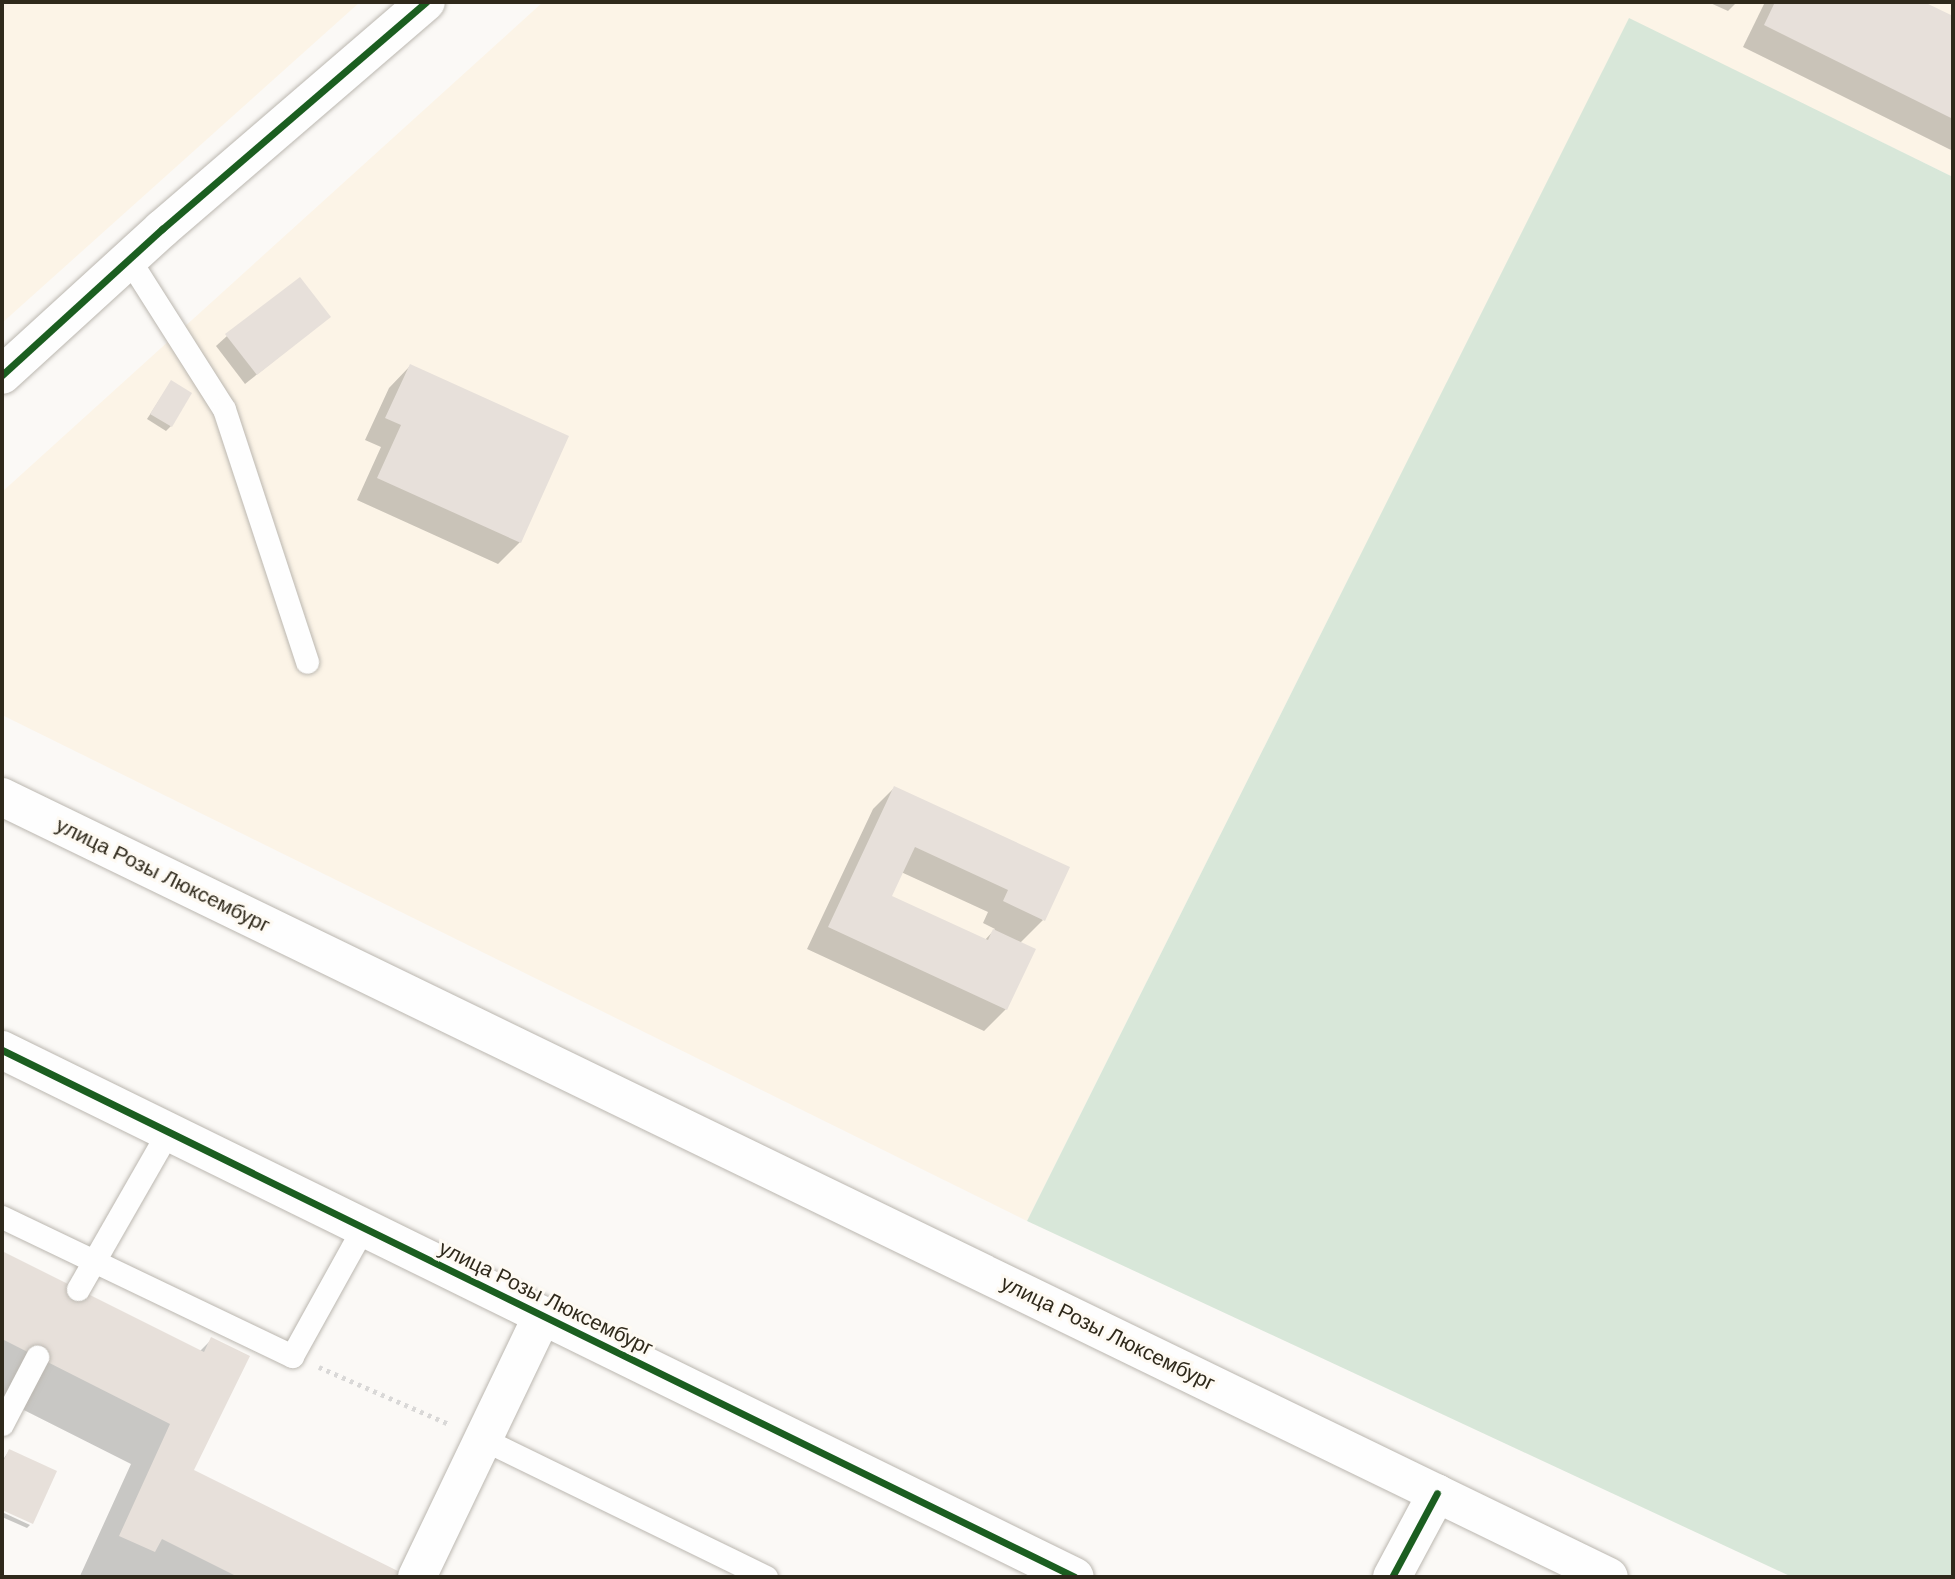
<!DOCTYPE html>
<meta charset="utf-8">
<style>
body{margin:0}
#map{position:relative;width:1955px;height:1579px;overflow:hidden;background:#fbf9f6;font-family:Helvetica,sans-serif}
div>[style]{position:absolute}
.industrial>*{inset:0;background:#fcf4e7}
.green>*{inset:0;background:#d8e7d9}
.shadow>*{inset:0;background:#0003}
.building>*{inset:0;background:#e7e0da}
.path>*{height:4.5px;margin-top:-2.25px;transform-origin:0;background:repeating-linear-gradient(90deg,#d9d8d7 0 3.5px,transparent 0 8.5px)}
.roads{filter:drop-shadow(0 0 2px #bbb7b0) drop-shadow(0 0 2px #bbb7b0)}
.service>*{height:23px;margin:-11.5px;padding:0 11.5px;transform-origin:11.5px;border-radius:11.5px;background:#fefefe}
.minor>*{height:38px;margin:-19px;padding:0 19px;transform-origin:19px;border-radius:19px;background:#fefefe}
.secondary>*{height:38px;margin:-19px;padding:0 19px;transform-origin:19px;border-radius:19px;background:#fefefe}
.cycleway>*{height:7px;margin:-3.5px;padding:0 3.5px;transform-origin:3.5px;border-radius:3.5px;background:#1b5e20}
span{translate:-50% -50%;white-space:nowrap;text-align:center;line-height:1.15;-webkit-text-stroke:6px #fefaf3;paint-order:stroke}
.street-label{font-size:21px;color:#2f291b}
.frame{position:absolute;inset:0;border:4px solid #2f291b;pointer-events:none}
</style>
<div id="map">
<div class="industrial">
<i style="clip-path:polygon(2px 2px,360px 2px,2px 323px)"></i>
<i style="clip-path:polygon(543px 2px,1953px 2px,1953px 177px,1629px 19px,1027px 1221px,2px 715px,2px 492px)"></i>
</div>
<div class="green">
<i style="clip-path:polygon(1629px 18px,1953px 177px,1953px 1577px,1792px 1577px,1027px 1221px)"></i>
</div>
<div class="shadow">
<i style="clip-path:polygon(1708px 2px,1737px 2px,1728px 11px)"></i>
<i style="clip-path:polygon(1765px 2px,1920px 2px,1953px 18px,1953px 151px,1743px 47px)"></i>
<i style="clip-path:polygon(329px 317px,245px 384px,216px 346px,227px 336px)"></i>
<i style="clip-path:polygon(410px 366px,520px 542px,498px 564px,357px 500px,381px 447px,365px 440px,389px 388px)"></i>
<i style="clip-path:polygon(171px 382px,171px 426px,166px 431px,147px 419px)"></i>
<i style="clip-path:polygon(evenodd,894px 788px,1043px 920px,1020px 943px,1006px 1009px,984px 1031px,807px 949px,873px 809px,894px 788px,901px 872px,988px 912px,983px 923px,995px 929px,984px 941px,889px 897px,901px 872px)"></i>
<i style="clip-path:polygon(2px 1253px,199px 1352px,212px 1339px,191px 1471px,406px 1577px,80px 1576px,131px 1464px,2px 1399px)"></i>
<i style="clip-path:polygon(9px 1451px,32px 1522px,2px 1508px,2px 1461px)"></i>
<i style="clip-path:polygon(2px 1512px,30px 1525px,27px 1528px,2px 1517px)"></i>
</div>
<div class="building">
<i style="clip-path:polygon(1775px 2px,1924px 2px,1953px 16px,1953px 119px,1764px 25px)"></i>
<i style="clip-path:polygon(300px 277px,331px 317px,257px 375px,225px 334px)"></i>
<i style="clip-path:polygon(410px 364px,569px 436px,521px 543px,377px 478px,401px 425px,385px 418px)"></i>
<i style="clip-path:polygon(171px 380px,192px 393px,172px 427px,150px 414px)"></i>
<i style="clip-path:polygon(894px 786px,1070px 867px,1045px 921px,1003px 901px,1008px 890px,915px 847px,892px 896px,988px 940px,993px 929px,1036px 949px,1007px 1010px,828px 927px)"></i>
<i style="clip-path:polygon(2px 1251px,204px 1352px,211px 1337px,250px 1356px,194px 1470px,410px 1577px,238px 1577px,162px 1539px,155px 1552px,119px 1536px,170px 1424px,2px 1339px)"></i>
<i style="clip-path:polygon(9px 1449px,57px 1471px,33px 1524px,2px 1510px,2px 1464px)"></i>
</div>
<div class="path">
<i style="left:319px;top:1367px;width:142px;rotate:23.7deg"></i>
</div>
<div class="roads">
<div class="service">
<i style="left:130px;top:261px;width:175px;rotate:57.6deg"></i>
<i style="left:224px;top:409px;width:266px;rotate:71.8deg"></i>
<i style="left:2px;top:1217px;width:322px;rotate:25.6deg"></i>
<i style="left:292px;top:1356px;width:146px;rotate:-61deg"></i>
<i style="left:78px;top:1289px;width:181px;rotate:-60.2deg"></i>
<i style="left:2px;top:1424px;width:76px;rotate:-62.4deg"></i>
<i style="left:483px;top:1439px;width:315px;rotate:26deg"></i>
</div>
<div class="minor">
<i style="left:2px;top:375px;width:217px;rotate:-42.4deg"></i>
<i style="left:162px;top:229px;width:348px;rotate:-40.7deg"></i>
<i style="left:2px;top:1050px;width:1195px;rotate:26.16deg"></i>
<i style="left:417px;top:1577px;width:289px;rotate:-64.4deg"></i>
<i style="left:1392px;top:1577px;width:95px;rotate:-61.8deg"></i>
</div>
<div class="secondary">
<i style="left:2px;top:797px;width:1786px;rotate:25.89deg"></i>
</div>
</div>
<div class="cycleway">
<i style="left:2px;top:375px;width:217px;rotate:-42.4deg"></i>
<i style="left:162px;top:229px;width:348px;rotate:-40.7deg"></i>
<i style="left:2px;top:1050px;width:1195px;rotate:26.16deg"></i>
<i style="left:1392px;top:1577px;width:95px;rotate:-61.8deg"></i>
</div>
<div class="street-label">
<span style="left:163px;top:875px;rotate:26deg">улица Розы Люксембург</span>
<span style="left:546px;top:1298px;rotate:26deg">улица Розы Люксембург</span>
<span style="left:1108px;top:1333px;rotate:26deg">улица Розы Люксембург</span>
</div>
<div class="frame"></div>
</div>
